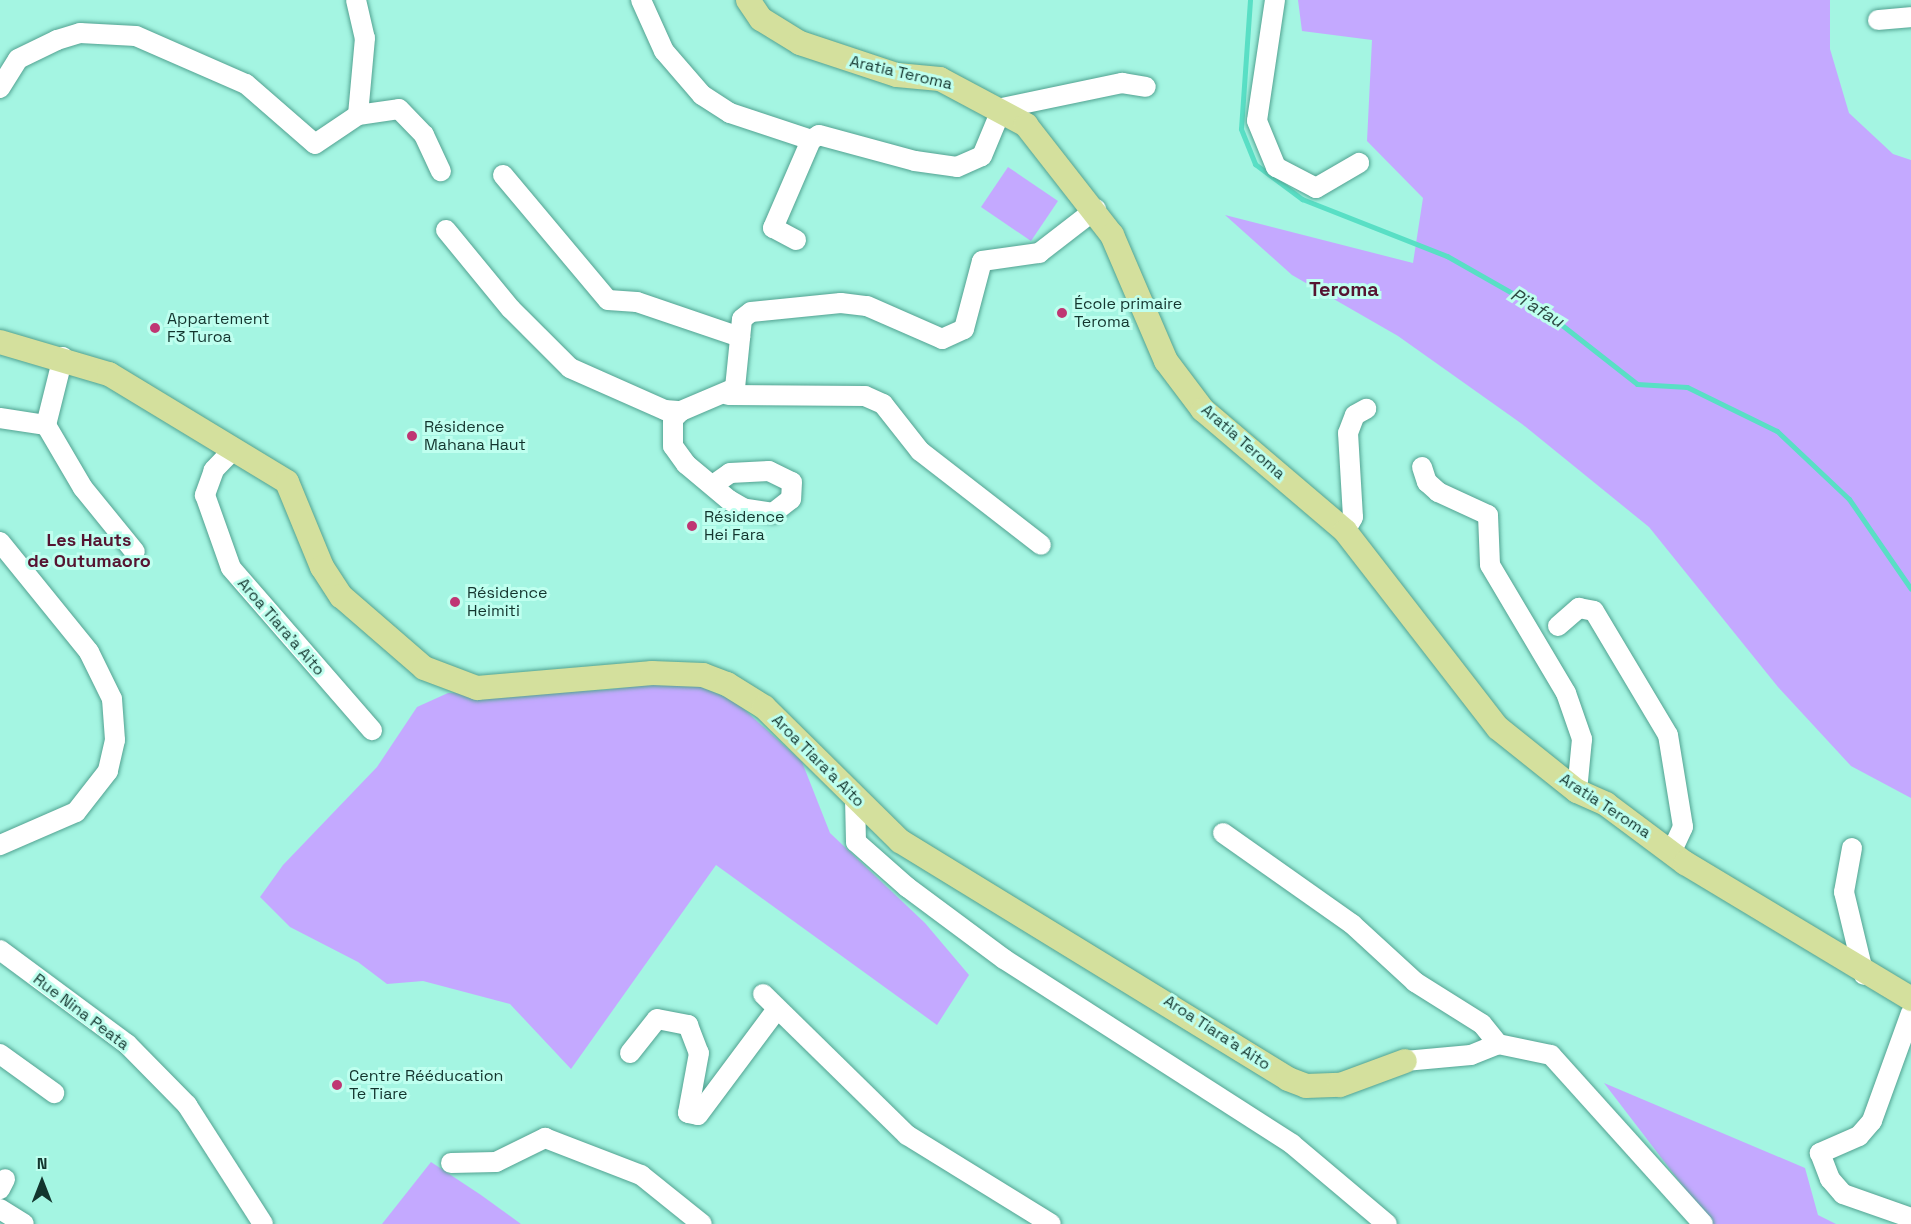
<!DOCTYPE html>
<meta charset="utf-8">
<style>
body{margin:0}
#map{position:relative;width:1911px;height:1224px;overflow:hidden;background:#a4f5e2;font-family:"Space Grotesk",sans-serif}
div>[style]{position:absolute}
.green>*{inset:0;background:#c4a9ff}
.stream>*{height:5px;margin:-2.5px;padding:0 2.5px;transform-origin:2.5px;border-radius:2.5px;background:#59dfc5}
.roads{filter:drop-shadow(0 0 2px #52a291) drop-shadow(0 0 2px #52a291)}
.minor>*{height:20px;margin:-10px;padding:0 10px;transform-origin:10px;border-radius:10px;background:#fff}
.major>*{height:24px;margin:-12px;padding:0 12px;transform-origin:12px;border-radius:12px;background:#d4e09d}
.dots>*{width:16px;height:16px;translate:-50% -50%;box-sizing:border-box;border:3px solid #bfffef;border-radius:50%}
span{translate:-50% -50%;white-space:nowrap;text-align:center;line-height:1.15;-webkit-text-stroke:6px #bfffef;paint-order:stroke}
.street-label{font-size:16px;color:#13352e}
.poi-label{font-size:16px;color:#13352e}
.left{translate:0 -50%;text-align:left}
.water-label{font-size:18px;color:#2d4a43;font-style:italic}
.neighbourhood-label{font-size:18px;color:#561431;font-weight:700}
.quarter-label{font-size:20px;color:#561431;font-weight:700}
.north{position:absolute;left:12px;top:1152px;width:60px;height:60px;-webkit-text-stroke:4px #bfffef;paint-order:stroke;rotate:0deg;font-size:16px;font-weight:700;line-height:24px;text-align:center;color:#13352e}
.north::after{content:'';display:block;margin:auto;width:21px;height:27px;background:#13352e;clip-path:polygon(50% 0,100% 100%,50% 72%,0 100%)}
</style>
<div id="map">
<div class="green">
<i style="clip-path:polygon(1298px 0,1830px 0,1830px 49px,1849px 113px,1893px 154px,1911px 160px,1911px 798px,1851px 766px,1778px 687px,1649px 527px,1522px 424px,1398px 336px,1292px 275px,1225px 215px,1413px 263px,1423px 198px,1367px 141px,1372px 40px,1302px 31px)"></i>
<i style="clip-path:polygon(1008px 167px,1058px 201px,1031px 241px,981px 207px)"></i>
<i style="clip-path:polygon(684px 680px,735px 701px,802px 762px,830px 833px,925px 923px,969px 975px,937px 1025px,716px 865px,571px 1069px,510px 1004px,423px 981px,387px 984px,358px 962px,290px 927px,260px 897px,283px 865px,377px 767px,417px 707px,448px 693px,605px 690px)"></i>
<i style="clip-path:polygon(1604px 1083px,1805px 1168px,1818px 1215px,1836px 1224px,1712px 1224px)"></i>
<i style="clip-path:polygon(431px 1162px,481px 1195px,521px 1224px,382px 1224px)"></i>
</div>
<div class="stream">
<i style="left:1250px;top:0;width:129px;rotate:94deg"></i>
<i style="left:1241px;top:129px;width:38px;rotate:68deg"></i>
<i style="left:1255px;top:164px;width:59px;rotate:36.7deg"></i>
<i style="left:1302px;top:199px;width:156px;rotate:21.5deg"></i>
<i style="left:1447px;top:256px;width:112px;rotate:29.6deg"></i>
<i style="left:1544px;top:311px;width:118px;rotate:38.1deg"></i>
<i style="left:1637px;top:384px;width:50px;rotate:3.4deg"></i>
<i style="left:1687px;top:387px;width:100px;rotate:26.1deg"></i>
<i style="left:1777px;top:431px;width:99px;rotate:43.4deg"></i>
<i style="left:1849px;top:499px;width:109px;rotate:55.4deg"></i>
</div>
<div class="roads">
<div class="minor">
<i style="left:356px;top:0;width:39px;rotate:77deg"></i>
<i style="left:365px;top:38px;width:77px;rotate:95.2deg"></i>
<i style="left:641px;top:0;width:56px;rotate:65.7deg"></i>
<i style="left:664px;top:51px;width:58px;rotate:49.2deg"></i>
<i style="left:702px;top:95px;width:33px;rotate:33deg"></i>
<i style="left:730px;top:113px;width:85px;rotate:18.4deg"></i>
<i style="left:811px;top:140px;width:9px;rotate:-32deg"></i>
<i style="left:819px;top:135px;width:99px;rotate:15.2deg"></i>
<i style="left:915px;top:161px;width:42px;rotate:8.1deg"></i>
<i style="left:957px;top:167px;width:27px;rotate:-24deg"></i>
<i style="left:982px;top:156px;width:52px;rotate:-67.4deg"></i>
<i style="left:1002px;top:108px;width:123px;rotate:-11.8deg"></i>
<i style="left:1122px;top:83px;width:24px;rotate:9deg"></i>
<i style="left:1275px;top:0;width:122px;rotate:98.5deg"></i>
<i style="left:1257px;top:121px;width:50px;rotate:67.6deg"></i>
<i style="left:1276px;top:167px;width:45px;rotate:27.7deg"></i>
<i style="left:1316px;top:188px;width:50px;rotate:-30.2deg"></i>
<i style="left:1878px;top:20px;width:33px;rotate:-5deg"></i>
<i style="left:0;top:88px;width:34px;rotate:-58deg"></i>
<i style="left:18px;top:59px;width:43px;rotate:-26deg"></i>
<i style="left:57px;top:40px;width:24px;rotate:-17deg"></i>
<i style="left:80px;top:33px;width:56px;rotate:3.1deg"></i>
<i style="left:136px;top:36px;width:120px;rotate:23.6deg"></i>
<i style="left:246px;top:84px;width:91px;rotate:41deg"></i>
<i style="left:315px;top:144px;width:52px;rotate:-34deg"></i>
<i style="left:358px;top:115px;width:41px;rotate:-8.3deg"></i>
<i style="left:399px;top:109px;width:36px;rotate:46deg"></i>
<i style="left:424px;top:135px;width:40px;rotate:65deg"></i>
<i style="left:503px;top:175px;width:163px;rotate:50deg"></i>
<i style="left:608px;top:300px;width:29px;rotate:4deg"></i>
<i style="left:637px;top:302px;width:109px;rotate:18.8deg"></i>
<i style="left:446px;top:230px;width:102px;rotate:50.6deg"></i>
<i style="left:511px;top:309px;width:83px;rotate:45deg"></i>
<i style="left:570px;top:368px;width:104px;rotate:23.9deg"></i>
<i style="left:665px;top:410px;width:16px;rotate:4deg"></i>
<i style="left:796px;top:240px;width:26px;rotate:-152deg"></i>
<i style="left:773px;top:228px;width:96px;rotate:-66.6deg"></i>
<i style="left:63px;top:357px;width:70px;rotate:104deg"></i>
<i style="left:46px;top:425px;width:73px;rotate:59.6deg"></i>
<i style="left:83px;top:488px;width:82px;rotate:50.9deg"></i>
<i style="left:728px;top:395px;width:137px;rotate:0.4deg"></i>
<i style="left:865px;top:396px;width:20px;rotate:24deg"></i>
<i style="left:883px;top:404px;width:60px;rotate:51.8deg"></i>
<i style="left:920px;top:451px;width:153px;rotate:37.8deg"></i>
<i style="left:0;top:418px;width:47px;rotate:8.7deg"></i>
<i style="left:233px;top:450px;width:28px;rotate:134deg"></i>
<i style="left:214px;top:470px;width:27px;rotate:110deg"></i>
<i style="left:205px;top:495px;width:77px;rotate:70.4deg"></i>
<i style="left:231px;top:568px;width:215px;rotate:49deg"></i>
<i style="left:1422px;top:467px;width:16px;rotate:72deg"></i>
<i style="left:1427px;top:482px;width:15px;rotate:42deg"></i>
<i style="left:1438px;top:492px;width:55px;rotate:24.7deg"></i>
<i style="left:1488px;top:515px;width:50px;rotate:87.7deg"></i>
<i style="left:1490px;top:565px;width:149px;rotate:59.3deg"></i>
<i style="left:1566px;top:693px;width:49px;rotate:70.8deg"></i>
<i style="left:1582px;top:739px;width:52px;rotate:95.5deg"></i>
<i style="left:713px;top:485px;width:21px;rotate:-35deg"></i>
<i style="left:730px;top:473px;width:39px;rotate:-3deg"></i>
<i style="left:769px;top:471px;width:25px;rotate:26deg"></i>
<i style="left:792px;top:482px;width:17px;rotate:93deg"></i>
<i style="left:791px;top:499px;width:23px;rotate:142deg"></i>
<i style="left:773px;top:513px;width:30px;rotate:-171deg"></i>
<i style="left:743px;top:508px;width:16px;rotate:-150deg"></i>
<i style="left:729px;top:500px;width:56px;rotate:-140.1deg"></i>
<i style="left:686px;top:464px;width:22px;rotate:-126deg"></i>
<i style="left:673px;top:446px;width:27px;rotate:-90deg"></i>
<i style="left:673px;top:419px;width:11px;rotate:-45deg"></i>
<i style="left:681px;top:411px;width:59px;rotate:-23.1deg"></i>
<i style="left:735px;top:388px;width:69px;rotate:-84.2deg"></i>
<i style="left:742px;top:319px;width:11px;rotate:-38deg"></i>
<i style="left:751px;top:312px;width:90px;rotate:-5.7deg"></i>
<i style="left:841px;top:303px;width:26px;rotate:7deg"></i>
<i style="left:867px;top:306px;width:82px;rotate:23.7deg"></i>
<i style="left:942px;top:339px;width:24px;rotate:-24deg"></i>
<i style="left:964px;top:329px;width:70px;rotate:-75.2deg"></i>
<i style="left:982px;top:261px;width:58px;rotate:-8deg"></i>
<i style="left:1039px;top:253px;width:72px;rotate:-37.7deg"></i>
<i style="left:1345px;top:531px;width:16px;rotate:-60deg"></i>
<i style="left:1353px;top:517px;width:84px;rotate:-93.4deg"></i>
<i style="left:1348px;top:433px;width:19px;rotate:-69deg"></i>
<i style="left:1355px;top:415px;width:13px;rotate:-29deg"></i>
<i style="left:0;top:542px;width:141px;rotate:51deg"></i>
<i style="left:89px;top:652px;width:52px;rotate:63.9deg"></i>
<i style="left:112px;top:699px;width:41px;rotate:85.8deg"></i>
<i style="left:115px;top:740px;width:32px;rotate:103deg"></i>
<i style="left:108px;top:771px;width:52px;rotate:128deg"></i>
<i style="left:76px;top:812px;width:83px;rotate:156.5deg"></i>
<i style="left:1558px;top:626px;width:28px;rotate:-41deg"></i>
<i style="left:1579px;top:608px;width:15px;rotate:11deg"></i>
<i style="left:1594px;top:611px;width:144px;rotate:59.2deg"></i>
<i style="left:1668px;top:735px;width:93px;rotate:80.7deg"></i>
<i style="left:1683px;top:827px;width:26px;rotate:115deg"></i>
<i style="left:855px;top:798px;width:44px;rotate:88.7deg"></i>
<i style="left:856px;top:842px;width:68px;rotate:41.4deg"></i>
<i style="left:907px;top:887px;width:121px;rotate:36.6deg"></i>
<i style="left:1004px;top:959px;width:342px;rotate:32.7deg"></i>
<i style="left:1292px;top:1144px;width:124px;rotate:40.1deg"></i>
<i style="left:1223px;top:833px;width:158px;rotate:35.2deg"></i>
<i style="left:1352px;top:924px;width:86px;rotate:42.6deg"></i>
<i style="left:1415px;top:982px;width:79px;rotate:32.1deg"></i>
<i style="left:1482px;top:1024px;width:26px;rotate:51deg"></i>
<i style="left:1852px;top:848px;width:45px;rotate:100.3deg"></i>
<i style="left:1844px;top:892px;width:85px;rotate:76.5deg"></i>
<i style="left:0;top:950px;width:158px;rotate:36.5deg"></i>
<i style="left:127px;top:1044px;width:86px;rotate:45.5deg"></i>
<i style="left:187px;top:1105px;width:141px;rotate:57.4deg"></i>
<i style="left:763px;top:994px;width:202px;rotate:44.4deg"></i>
<i style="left:907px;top:1135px;width:169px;rotate:31.7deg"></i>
<i style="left:1911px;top:1013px;width:115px;rotate:109.9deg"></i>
<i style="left:1872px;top:1121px;width:20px;rotate:131deg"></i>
<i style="left:1859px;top:1136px;width:43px;rotate:156.4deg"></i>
<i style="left:1820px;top:1153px;width:28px;rotate:69deg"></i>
<i style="left:1830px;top:1179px;width:20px;rotate:49deg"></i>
<i style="left:1843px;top:1194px;width:72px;rotate:19.4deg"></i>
<i style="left:630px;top:1053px;width:43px;rotate:-51.5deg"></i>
<i style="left:657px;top:1019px;width:32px;rotate:11deg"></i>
<i style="left:688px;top:1025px;width:30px;rotate:69deg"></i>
<i style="left:699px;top:1053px;width:61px;rotate:100.4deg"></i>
<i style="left:688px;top:1113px;width:10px;rotate:11deg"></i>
<i style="left:698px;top:1115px;width:132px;rotate:-53.3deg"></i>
<i style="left:0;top:1054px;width:67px;rotate:35.8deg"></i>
<i style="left:1405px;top:1061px;width:66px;rotate:-5.2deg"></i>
<i style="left:1471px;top:1055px;width:29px;rotate:-22deg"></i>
<i style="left:1498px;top:1044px;width:54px;rotate:11.7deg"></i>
<i style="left:1551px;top:1055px;width:227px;rotate:48deg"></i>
<i style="left:451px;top:1163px;width:45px;rotate:-1.3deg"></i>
<i style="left:496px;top:1162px;width:55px;rotate:-26.1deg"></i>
<i style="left:545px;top:1138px;width:103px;rotate:21.1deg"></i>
<i style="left:641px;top:1175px;width:78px;rotate:38.8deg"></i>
<i style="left:0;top:1189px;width:11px;rotate:-63deg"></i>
<i style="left:0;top:1209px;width:28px;rotate:32deg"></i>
</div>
<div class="major">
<i style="left:748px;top:0;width:23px;rotate:56deg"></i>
<i style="left:761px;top:19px;width:46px;rotate:31.6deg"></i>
<i style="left:800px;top:43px;width:102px;rotate:18.3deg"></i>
<i style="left:897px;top:75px;width:43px;rotate:5.3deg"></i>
<i style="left:940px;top:79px;width:98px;rotate:28.1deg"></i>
<i style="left:1026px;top:125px;width:140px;rotate:52deg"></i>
<i style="left:1112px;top:235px;width:137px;rotate:66.8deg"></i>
<i style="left:1166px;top:361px;width:61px;rotate:52.9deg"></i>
<i style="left:1203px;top:410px;width:187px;rotate:40.4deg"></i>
<i style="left:1345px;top:531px;width:249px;rotate:52.2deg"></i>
<i style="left:1498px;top:728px;width:101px;rotate:38.6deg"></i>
<i style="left:1577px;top:791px;width:32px;rotate:24deg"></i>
<i style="left:1606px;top:804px;width:99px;rotate:36.8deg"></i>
<i style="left:1685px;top:863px;width:264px;rotate:31deg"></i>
<i style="left:0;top:342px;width:114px;rotate:16.4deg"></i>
<i style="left:109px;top:374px;width:208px;rotate:31.2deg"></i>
<i style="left:287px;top:482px;width:92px;rotate:67.6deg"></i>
<i style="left:322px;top:567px;width:35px;rotate:57deg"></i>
<i style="left:341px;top:596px;width:110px;rotate:40.9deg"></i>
<i style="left:424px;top:668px;width:57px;rotate:20.7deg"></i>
<i style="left:477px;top:688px;width:176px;rotate:-4.9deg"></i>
<i style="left:652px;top:673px;width:51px;rotate:2.2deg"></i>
<i style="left:703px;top:675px;width:26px;rotate:21deg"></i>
<i style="left:727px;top:684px;width:44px;rotate:31.9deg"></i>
<i style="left:764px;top:707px;width:191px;rotate:44.6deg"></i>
<i style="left:900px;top:841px;width:455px;rotate:31.5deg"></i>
<i style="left:1288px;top:1079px;width:19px;rotate:21deg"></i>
<i style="left:1306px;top:1086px;width:34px;rotate:-2deg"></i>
<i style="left:1340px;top:1085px;width:69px;rotate:-20.3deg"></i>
</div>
</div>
<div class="dots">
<i style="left:1062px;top:313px;background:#bf3673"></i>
<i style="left:155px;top:328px;background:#bf3673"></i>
<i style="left:412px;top:436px;background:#bf3673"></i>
<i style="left:692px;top:526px;background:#bf3673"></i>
<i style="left:455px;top:602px;background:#bf3673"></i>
<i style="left:337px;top:1085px;background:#bf3673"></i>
</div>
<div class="street-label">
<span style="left:901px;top:73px;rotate:13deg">Aratia Teroma</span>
<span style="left:1243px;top:442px;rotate:41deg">Aratia Teroma</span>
<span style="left:281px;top:627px;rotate:49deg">Aroa Tiara'a Aito</span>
<span style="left:818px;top:761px;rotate:45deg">Aroa Tiara'a Aito</span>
<span style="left:1605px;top:806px;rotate:33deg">Aratia Teroma</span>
<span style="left:81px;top:1012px;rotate:37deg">Rue Nina Peata</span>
<span style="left:1217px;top:1033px;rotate:33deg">Aroa Tiara'a Aito</span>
</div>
<div class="poi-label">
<span class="left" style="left:1074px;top:313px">École primaire<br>Teroma</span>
<span class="left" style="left:167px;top:328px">Appartement<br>F3 Turoa</span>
<span class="left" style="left:424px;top:436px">Résidence<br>Mahana Haut</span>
<span class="left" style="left:704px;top:526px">Résidence<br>Hei Fara</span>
<span class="left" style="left:467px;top:602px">Résidence<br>Heimiti</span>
<span class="left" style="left:349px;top:1085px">Centre Rééducation<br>Te Tiare</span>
</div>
<div class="water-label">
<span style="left:1537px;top:308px;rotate:31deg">Pi'afau</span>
</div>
<div class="neighbourhood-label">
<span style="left:89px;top:551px">Les Hauts<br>de Outumaoro</span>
</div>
<div class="quarter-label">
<span style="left:1344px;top:289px">Teroma</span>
</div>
<div class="north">N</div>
</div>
